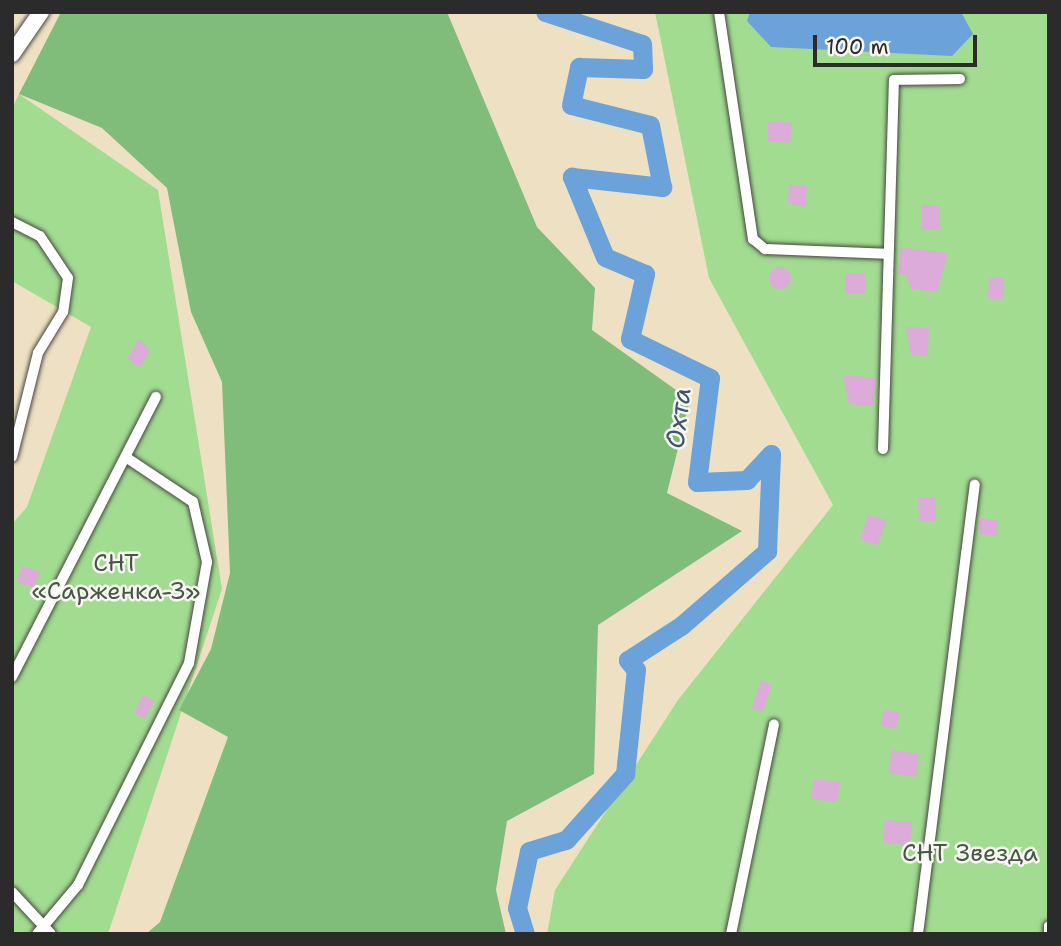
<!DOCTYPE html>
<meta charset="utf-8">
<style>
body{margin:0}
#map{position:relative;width:1061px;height:946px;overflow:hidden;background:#eee1c3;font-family:"Shantell Sans",sans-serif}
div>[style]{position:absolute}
.green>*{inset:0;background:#a1dc90}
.forest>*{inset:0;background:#80bc7a}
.water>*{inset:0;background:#6ba2d9}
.river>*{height:19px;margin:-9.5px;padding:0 9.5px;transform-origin:9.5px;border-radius:9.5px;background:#6ba2d9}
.building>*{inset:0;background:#dcabd9}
.round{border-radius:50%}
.roads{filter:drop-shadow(0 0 2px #484642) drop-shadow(0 0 2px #484642)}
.street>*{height:10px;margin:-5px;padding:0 5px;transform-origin:5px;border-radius:5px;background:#fff}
.secondary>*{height:16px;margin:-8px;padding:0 8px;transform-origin:8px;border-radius:8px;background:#fff}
span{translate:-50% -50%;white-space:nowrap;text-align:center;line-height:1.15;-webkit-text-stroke:5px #f6f6f2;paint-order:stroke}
.park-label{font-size:24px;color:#485744}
.water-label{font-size:26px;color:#415568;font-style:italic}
.frame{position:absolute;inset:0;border:14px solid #2b2b2b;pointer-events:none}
.scale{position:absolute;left:813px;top:35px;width:164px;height:32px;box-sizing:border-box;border:4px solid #2b2b2b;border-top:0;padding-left:9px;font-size:21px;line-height:24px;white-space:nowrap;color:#2b2b2b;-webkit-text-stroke:5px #f6f6f2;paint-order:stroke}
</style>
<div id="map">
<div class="green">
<i style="clip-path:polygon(655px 12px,1049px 12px,1049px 934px,547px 934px,555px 890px,678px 700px,833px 505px,709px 278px)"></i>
<i style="clip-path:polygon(19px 94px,158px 190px,222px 589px,108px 934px,12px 934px,12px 524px,27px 507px,91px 327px,12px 281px,12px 109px)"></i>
</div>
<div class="forest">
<i style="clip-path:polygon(61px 12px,447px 12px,537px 227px,595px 288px,592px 330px,690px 400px,667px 493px,742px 531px,598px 625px,594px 774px,507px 821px,496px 890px,506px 934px,146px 934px,160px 922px,228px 737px,179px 710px,211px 649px,230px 573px,222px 382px,191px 312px,167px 188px,102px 128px,19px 94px)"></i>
</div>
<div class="water">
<i style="clip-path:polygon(750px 12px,961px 12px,973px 34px,952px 56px,771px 47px,747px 21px)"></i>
</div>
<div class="river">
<i style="left:525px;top:934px;width:27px;rotate:-107deg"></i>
<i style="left:517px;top:908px;width:58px;rotate:-78.1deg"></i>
<i style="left:529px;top:851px;width:39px;rotate:-17deg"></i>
<i style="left:566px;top:840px;width:89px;rotate:-48.2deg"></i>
<i style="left:625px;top:774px;width:105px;rotate:-84deg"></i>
<i style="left:636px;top:670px;width:13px;rotate:-129deg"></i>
<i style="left:628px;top:660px;width:64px;rotate:-32.9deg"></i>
<i style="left:682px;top:625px;width:113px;rotate:-41deg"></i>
<i style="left:767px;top:551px;width:97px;rotate:-87.6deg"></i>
<i style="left:771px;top:454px;width:35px;rotate:133deg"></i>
<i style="left:747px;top:480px;width:50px;rotate:177.7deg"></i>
<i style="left:697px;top:482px;width:105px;rotate:-82.9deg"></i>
<i style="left:710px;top:378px;width:89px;rotate:-154deg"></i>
<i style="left:630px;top:339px;width:67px;rotate:-77deg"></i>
<i style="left:645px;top:274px;width:43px;rotate:-157deg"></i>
<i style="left:605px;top:257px;width:87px;rotate:-112.4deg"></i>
<i style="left:572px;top:177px;width:91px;rotate:6.3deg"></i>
<i style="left:662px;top:187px;width:63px;rotate:-101deg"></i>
<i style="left:650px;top:125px;width:81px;rotate:-165.8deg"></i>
<i style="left:571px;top:105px;width:39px;rotate:-78deg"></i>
<i style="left:579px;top:67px;width:64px;rotate:1.8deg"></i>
<i style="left:643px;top:69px;width:25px;rotate:-92deg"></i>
<i style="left:642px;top:44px;width:102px;rotate:-161.7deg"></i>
</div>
<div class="building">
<i style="clip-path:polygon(768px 121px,792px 123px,790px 143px,768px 141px)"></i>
<i style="clip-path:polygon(789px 185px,807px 186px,806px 207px,788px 203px)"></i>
<i style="clip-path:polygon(922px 205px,940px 205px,940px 230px,922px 230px)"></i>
<i style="clip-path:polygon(901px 247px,948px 253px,937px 292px,912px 289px,906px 275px,898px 274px)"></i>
<i class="round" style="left:769px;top:267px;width:22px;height:22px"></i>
<i style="clip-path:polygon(866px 273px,866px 294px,845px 294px,845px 274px)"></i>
<i style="clip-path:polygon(989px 277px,1004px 278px,1004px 300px,988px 299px)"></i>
<i style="clip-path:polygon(906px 327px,929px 328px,928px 356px,911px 355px)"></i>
<i style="clip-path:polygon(139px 339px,150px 351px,140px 367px,127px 359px)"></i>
<i style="clip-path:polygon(843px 375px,876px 378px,873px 406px,849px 404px)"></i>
<i style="clip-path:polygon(935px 497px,936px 521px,919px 522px,918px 498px)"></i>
<i style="clip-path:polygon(868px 515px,886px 520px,878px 545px,860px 540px)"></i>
<i style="clip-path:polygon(980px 518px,998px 520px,996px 536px,979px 534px)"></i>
<i style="clip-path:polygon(22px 566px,40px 572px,34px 588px,17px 582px)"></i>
<i style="clip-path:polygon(761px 680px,772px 685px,763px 711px,752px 709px)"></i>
<i style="clip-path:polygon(143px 695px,154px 701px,145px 719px,134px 713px)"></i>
<i style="clip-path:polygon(884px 709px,900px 713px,896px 729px,881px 726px)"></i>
<i style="clip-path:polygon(892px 750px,919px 754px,916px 777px,889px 773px)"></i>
<i style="clip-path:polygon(814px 779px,840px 782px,837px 802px,811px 799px)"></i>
<i style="clip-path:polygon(885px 820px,912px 822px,910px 845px,883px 843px)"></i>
</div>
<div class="roads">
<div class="street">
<i style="left:719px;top:12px;width:230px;rotate:81.5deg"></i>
<i style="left:753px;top:239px;width:16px;rotate:40deg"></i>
<i style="left:765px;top:249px;width:122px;rotate:2.3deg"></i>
<i style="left:12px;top:222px;width:31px;rotate:27deg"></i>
<i style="left:40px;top:236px;width:50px;rotate:56.3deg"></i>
<i style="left:68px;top:278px;width:34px;rotate:98deg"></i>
<i style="left:63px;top:312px;width:48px;rotate:121.4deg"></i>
<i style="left:38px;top:353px;width:107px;rotate:104deg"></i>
<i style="left:883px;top:449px;width:369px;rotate:-88.3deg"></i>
<i style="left:894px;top:80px;width:66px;rotate:-0.9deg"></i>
<i style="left:12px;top:677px;width:315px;rotate:-62.8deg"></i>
<i style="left:12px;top:892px;width:57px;rotate:47.1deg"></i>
<i style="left:37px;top:934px;width:64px;rotate:-50.1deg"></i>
<i style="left:78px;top:885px;width:248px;rotate:-63.4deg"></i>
<i style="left:189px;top:663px;width:103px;rotate:-79.9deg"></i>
<i style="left:207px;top:562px;width:62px;rotate:-103.1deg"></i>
<i style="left:193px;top:502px;width:79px;rotate:-146.3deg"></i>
<i style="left:731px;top:934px;width:214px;rotate:-78.4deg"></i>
<i style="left:918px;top:934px;width:453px;rotate:-82.8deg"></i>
<i style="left:1049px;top:934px;width:8px;rotate:-90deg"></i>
</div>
<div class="secondary">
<i style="left:12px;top:54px;width:51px;rotate:-55.4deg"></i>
</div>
</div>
<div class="park-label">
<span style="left:116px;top:578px">СНТ<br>«Сарженка-3»</span>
<span style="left:970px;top:854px">СНТ Звезда</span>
</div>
<div class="water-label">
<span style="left:678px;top:418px;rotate:-83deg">Охта</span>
</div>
<div class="frame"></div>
<div class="scale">100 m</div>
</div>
